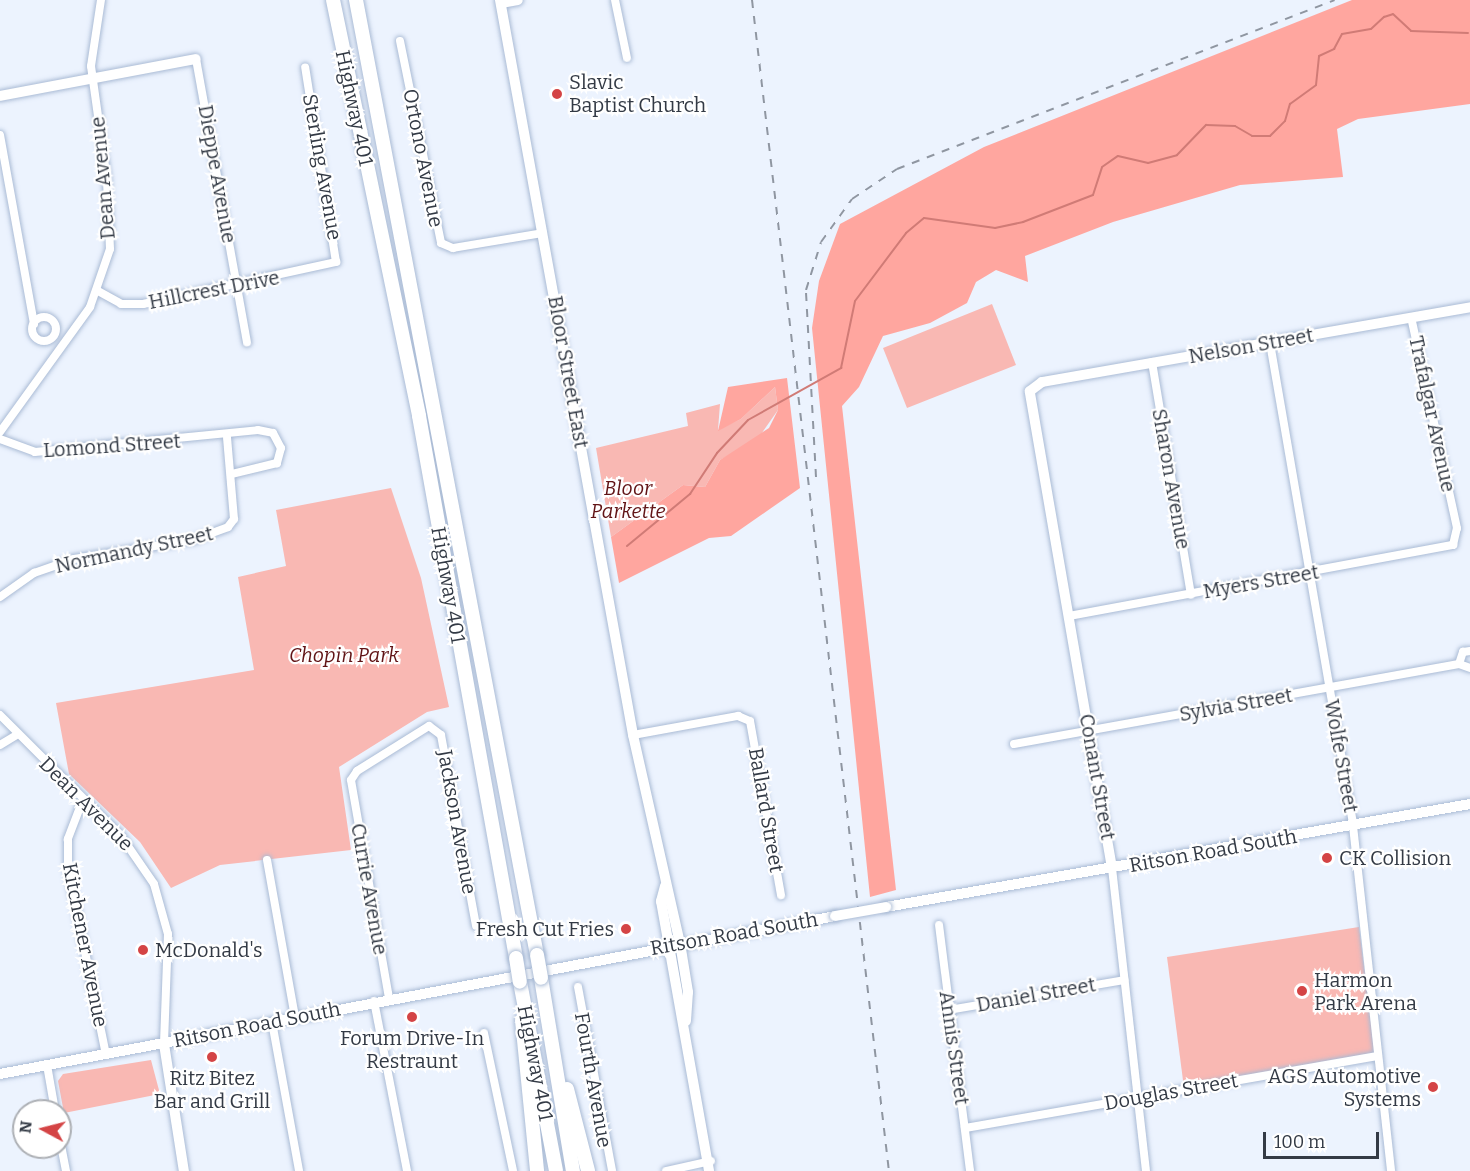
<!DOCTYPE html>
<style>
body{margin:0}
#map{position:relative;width:1470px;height:1171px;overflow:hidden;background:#ecf3fe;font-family:Bitter,serif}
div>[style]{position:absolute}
.green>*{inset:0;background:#f9b8b3}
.forest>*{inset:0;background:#ffa69f}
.stream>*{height:2px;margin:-1px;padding:0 1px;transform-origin:1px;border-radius:1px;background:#d07b76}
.roads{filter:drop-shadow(0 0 2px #aabbd5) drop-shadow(0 0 2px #aabbd5)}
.street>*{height:8px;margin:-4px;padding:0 4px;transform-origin:4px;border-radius:4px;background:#fff}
.street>.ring{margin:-4px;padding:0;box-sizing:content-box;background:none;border:8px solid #fff;border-radius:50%}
.secondary>*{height:10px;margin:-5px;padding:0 5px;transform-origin:5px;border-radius:5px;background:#fff}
.highway>*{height:14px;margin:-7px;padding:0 7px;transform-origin:7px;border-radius:7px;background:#fff}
.rail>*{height:2px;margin-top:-1px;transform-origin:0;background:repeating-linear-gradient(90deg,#8f96a1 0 8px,transparent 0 16px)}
.bridges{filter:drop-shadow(0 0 2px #aabbd5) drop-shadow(0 0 2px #aabbd5)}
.secondary-bridge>*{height:10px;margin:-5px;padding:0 5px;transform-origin:5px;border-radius:5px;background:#fff}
.highway-bridge>*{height:14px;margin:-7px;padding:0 7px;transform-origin:7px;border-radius:7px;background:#fff}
.dots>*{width:16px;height:16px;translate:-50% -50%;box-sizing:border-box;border:3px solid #fff;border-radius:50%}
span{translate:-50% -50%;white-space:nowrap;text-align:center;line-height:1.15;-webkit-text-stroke:4.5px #fff;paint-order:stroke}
.poi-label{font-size:20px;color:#333a45}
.left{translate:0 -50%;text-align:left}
.right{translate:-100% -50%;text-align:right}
.street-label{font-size:20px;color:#333a45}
.park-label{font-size:20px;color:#611416;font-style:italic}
.north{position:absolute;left:12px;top:1099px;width:60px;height:60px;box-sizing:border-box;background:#fff;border:2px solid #adb0b5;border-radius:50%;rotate:277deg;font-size:16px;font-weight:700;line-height:24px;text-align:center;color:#333a45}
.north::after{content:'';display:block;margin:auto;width:21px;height:27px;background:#d44445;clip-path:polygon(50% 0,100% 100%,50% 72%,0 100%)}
.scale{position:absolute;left:1263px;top:1132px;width:116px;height:27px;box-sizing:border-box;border:3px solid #333a45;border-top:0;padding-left:8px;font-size:18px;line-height:21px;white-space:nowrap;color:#333a45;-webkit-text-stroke:4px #fff;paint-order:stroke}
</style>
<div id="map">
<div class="green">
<i style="clip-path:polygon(992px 304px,1016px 365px,907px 408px,883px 348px)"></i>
<i style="clip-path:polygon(775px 387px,778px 410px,757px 440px,720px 460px,705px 487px,683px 485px,611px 537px,596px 448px,688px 426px,686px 413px,720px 404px,718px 430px,741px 419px)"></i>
<i style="clip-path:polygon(391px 488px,421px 578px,449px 707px,427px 712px,339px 767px,351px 850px,220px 865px,171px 888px,140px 842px,69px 774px,56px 703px,254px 670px,238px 577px,286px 566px,276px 510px)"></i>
<i style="clip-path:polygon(1359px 927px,1375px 1054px,1184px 1088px,1167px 957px)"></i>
<i style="clip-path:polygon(151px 1060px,160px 1094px,64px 1113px,58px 1081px,63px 1074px)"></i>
</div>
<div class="forest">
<i style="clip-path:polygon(1352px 0,1470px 0,1470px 104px,1358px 119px,1337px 129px,1343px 177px,1240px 185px,1113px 222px,1025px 256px,1028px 282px,996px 270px,976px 282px,967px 303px,930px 323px,883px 336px,859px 387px,842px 406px,896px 890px,870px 897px,812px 328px,819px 281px,840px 224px,984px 147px)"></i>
<i style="clip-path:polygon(787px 378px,800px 488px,731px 536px,709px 538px,619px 583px,611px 537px,683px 485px,705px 487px,720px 460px,769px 428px,778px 410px,775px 387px,741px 419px,718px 431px,728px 387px)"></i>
</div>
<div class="stream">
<i style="left:627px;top:546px;width:82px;rotate:-39.5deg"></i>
<i style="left:690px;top:494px;width:49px;rotate:-56.6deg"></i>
<i style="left:717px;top:453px;width:45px;rotate:-46.8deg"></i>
<i style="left:748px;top:420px;width:107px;rotate:-29.2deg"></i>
<i style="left:841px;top:368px;width:68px;rotate:-78.2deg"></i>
<i style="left:855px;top:301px;width:85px;rotate:-53.1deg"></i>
<i style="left:906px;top:233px;width:23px;rotate:-40deg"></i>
<i style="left:924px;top:218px;width:72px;rotate:8deg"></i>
<i style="left:995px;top:228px;width:29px;rotate:-12deg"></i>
<i style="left:1023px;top:222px;width:75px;rotate:-21.1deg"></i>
<i style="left:1093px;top:195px;width:29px;rotate:-72deg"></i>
<i style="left:1102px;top:167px;width:19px;rotate:-35deg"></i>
<i style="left:1118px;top:156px;width:31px;rotate:13deg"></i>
<i style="left:1148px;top:163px;width:30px;rotate:-15deg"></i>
<i style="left:1177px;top:155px;width:42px;rotate:-46deg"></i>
<i style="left:1206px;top:125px;width:29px;rotate:2deg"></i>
<i style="left:1235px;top:126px;width:20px;rotate:30deg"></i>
<i style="left:1252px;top:136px;width:18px"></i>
<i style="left:1270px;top:136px;width:21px;rotate:-45deg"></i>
<i style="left:1285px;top:121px;width:18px;rotate:-74deg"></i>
<i style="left:1290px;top:104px;width:32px;rotate:-36deg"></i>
<i style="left:1316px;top:85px;width:29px;rotate:-84deg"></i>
<i style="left:1319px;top:56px;width:17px;rotate:-25deg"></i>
<i style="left:1334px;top:49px;width:17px;rotate:-62deg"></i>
<i style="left:1342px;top:34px;width:29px;rotate:-10deg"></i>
<i style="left:1371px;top:29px;width:18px;rotate:-43deg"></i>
<i style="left:1384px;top:17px;width:9px;rotate:-18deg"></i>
<i style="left:1393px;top:14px;width:25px;rotate:43deg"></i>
<i style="left:1411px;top:31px;width:57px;rotate:2deg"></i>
</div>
<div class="roads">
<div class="street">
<i style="left:615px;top:0;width:59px;rotate:78.3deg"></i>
<i style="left:400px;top:41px;width:206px;rotate:78.5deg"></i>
<i style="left:441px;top:243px;width:13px;rotate:23deg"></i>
<i style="left:453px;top:248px;width:91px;rotate:-9.5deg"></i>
<i style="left:196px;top:59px;width:288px;rotate:79.8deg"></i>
<i style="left:0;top:135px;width:192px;rotate:79.8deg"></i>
<i style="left:98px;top:291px;width:26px;rotate:29deg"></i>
<i style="left:121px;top:304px;width:22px"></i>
<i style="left:143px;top:304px;width:198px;rotate:-12.3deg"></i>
<i style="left:336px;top:262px;width:197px;rotate:-99deg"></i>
<i class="ring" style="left:32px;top:317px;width:16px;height:16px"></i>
<i style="left:1270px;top:343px;width:490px;rotate:80.2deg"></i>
<i style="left:1353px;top:826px;width:347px;rotate:83.7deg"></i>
<i style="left:1152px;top:362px;width:236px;rotate:80.5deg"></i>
<i style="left:0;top:432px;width:154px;rotate:-54.2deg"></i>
<i style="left:90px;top:307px;width:61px;rotate:-71deg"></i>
<i style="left:110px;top:249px;width:69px;rotate:-92.5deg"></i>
<i style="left:107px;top:180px;width:115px;rotate:-98deg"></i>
<i style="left:91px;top:66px;width:67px;rotate:-81.4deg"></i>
<i style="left:0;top:439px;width:37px;rotate:20deg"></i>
<i style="left:35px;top:452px;width:224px;rotate:-5.6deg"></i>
<i style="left:258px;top:430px;width:15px;rotate:11deg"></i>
<i style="left:273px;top:433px;width:17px;rotate:62deg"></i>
<i style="left:281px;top:448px;width:16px;rotate:105deg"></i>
<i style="left:277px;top:463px;width:46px;rotate:166.3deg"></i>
<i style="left:0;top:597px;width:42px;rotate:-35.2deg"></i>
<i style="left:34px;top:573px;width:42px;rotate:-19.3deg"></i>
<i style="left:74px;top:559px;width:121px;rotate:-9.1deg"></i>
<i style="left:193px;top:540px;width:37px;rotate:-20deg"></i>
<i style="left:228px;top:527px;width:10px;rotate:-53deg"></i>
<i style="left:234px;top:519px;width:82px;rotate:-94.9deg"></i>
<i style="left:1069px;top:616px;width:391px;rotate:-10.5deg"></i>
<i style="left:1453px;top:545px;width:17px;rotate:-77deg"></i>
<i style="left:1457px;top:528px;width:216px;rotate:-102.3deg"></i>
<i style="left:1459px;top:664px;width:13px;rotate:-72deg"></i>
<i style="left:1463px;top:652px;width:7px;rotate:-8deg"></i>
<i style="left:0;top:715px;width:171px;rotate:45deg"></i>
<i style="left:121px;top:836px;width:58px;rotate:55.5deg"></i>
<i style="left:154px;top:884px;width:52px;rotate:74.4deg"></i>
<i style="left:168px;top:934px;width:110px;rotate:92.1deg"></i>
<i style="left:633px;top:735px;width:107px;rotate:-10.3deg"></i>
<i style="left:738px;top:716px;width:13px;rotate:23deg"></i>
<i style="left:750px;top:721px;width:177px;rotate:79.9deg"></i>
<i style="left:1014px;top:744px;width:452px;rotate:-10.2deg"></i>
<i style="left:1459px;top:664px;width:12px;rotate:20deg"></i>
<i style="left:0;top:745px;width:21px;rotate:-31deg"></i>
<i style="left:82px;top:802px;width:40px;rotate:111deg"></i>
<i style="left:68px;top:839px;width:29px;rotate:90deg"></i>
<i style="left:68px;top:868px;width:190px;rotate:78.5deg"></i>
<i style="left:267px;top:860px;width:159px;rotate:79.9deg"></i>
<i style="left:1112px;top:868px;width:305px;rotate:83.6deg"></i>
<i style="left:939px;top:925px;width:248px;rotate:82.8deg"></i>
<i style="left:578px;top:987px;width:187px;rotate:79.5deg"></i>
<i style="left:389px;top:998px;width:221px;rotate:-99.9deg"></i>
<i style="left:351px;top:780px;width:11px;rotate:-56deg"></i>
<i style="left:357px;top:771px;width:85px;rotate:-32deg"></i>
<i style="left:429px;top:726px;width:15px;rotate:37deg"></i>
<i style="left:441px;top:735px;width:194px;rotate:79.6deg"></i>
<i style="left:374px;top:1001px;width:173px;rotate:79deg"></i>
<i style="left:949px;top:1010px;width:178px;rotate:-9.7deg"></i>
<i style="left:272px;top:1022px;width:151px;rotate:79.7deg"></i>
<i style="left:484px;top:1033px;width:141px;rotate:78.1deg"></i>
<i style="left:47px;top:1065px;width:47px;rotate:80.1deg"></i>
<i style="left:965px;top:1128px;width:419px;rotate:-9.9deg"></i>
<i style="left:60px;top:1140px;width:32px;rotate:79deg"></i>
<i style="left:666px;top:1171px;width:46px;rotate:-12.5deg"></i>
</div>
<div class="secondary">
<i style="left:500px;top:0;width:747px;rotate:79.74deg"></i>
<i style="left:633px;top:735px;width:213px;rotate:77.3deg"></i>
<i style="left:680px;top:943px;width:50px;rotate:80.7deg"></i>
<i style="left:688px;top:992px;width:29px;rotate:94deg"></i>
<i style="left:501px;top:3px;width:17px;rotate:-10deg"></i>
<i style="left:0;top:96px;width:199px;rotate:-10.7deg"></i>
<i style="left:1112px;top:868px;width:484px;rotate:-99.8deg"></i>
<i style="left:1030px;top:391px;width:15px;rotate:-37deg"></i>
<i style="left:1042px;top:382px;width:435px;rotate:-9.9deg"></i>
<i style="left:665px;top:886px;width:16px;rotate:105deg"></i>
<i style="left:661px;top:901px;width:274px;rotate:79.9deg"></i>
<i style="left:886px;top:907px;width:593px;rotate:-10deg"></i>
<i style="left:164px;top:1044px;width:129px;rotate:81.1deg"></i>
<i style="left:0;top:1074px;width:850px;rotate:-10.71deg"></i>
</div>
<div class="highway">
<i style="left:333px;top:0;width:425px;rotate:78.3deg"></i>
<i style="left:419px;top:416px;width:551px;rotate:79.85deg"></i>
<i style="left:356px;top:0;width:972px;rotate:79.27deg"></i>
<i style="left:541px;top:978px;width:196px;rotate:80.6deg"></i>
<i style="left:520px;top:982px;width:192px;rotate:79.2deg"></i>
<i style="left:522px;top:1020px;width:152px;rotate:84.3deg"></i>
<i style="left:567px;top:1089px;width:85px;rotate:75.6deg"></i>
</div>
</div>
<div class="rail">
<i style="left:752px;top:0;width:1179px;rotate:83.33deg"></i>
<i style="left:816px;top:477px;width:187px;rotate:-93.1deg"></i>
<i style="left:806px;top:290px;width:50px;rotate:-72.6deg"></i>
<i style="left:821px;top:242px;width:53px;rotate:-54.2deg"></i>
<i style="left:852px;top:199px;width:54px;rotate:-33.7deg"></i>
<i style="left:897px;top:169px;width:469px;rotate:-21.1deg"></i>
</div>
<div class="bridges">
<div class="secondary-bridge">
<i style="left:835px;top:916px;width:52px;rotate:-10deg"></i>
</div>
<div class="highway-bridge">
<i style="left:537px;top:955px;width:23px;rotate:80deg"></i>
<i style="left:516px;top:958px;width:24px;rotate:81deg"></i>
</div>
</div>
<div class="dots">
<i style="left:557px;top:94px;background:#d44445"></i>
<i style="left:1327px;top:858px;background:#d44445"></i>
<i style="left:626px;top:929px;background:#d44445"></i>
<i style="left:143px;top:950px;background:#d44445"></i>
<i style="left:1302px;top:991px;background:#d44445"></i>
<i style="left:412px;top:1017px;background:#d44445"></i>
<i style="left:212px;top:1057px;background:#d44445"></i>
<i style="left:1433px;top:1087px;background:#d44445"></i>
</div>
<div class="poi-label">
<span class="left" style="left:569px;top:94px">Slavic<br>Baptist Church</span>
<span class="left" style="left:1339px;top:858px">CK Collision</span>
<span class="right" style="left:614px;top:929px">Fresh Cut Fries</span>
<span class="left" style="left:155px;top:950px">McDonald's</span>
<span class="left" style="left:1314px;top:992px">Harmon<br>Park Arena</span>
<span style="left:412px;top:1050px">Forum Drive-In<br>Restraunt</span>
<span class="right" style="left:1421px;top:1088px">AGS Automotive<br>Systems</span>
<span style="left:212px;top:1090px">Ritz Bitez<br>Bar and Grill</span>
</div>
<div class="street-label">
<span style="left:354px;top:108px;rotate:78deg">Highway 401</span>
<span style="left:423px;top:158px;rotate:79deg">Ortono Avenue</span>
<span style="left:322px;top:167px;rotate:80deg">Sterling Avenue</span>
<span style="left:217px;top:174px;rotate:80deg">Dieppe Avenue</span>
<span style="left:103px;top:178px;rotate:-95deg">Dean Avenue</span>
<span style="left:214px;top:290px;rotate:-11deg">Hillcrest Drive</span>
<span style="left:1251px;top:346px;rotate:-10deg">Nelson Street</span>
<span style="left:568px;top:372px;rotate:80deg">Bloor Street East</span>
<span style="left:1432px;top:414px;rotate:78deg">Trafalgar Avenue</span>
<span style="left:112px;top:446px;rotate:-4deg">Lomond Street</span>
<span style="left:1171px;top:479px;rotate:80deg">Sharon Avenue</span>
<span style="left:134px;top:550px;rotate:-12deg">Normandy Street</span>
<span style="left:1261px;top:582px;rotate:-10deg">Myers Street</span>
<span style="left:448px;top:585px;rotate:80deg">Highway 401</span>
<span style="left:1236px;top:705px;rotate:-10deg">Sylvia Street</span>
<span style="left:1341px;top:756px;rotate:80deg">Wolfe Street</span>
<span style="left:1097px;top:777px;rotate:80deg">Conant Street</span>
<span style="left:86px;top:804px;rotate:45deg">Dean Avenue</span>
<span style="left:766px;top:810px;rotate:80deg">Ballard Street</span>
<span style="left:457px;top:822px;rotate:80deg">Jackson Avenue</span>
<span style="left:1213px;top:851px;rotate:-10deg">Ritson Road South</span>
<span style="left:369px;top:889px;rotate:80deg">Currie Avenue</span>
<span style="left:734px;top:934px;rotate:-10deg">Ritson Road South</span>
<span style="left:85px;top:945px;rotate:79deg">Kitchener Avenue</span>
<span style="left:1036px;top:995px;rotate:-10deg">Daniel Street</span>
<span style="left:257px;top:1025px;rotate:-11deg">Ritson Road South</span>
<span style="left:954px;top:1048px;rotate:82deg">Annis Street</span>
<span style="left:535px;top:1063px;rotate:79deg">Highway 401</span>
<span style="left:593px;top:1080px;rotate:80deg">Fourth Avenue</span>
<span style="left:1171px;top:1092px;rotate:-10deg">Douglas Street</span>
</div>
<div class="park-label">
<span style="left:628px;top:500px">Bloor<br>Parkette</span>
<span style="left:344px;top:655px">Chopin Park</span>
</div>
<div class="north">N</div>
<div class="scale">100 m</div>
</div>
